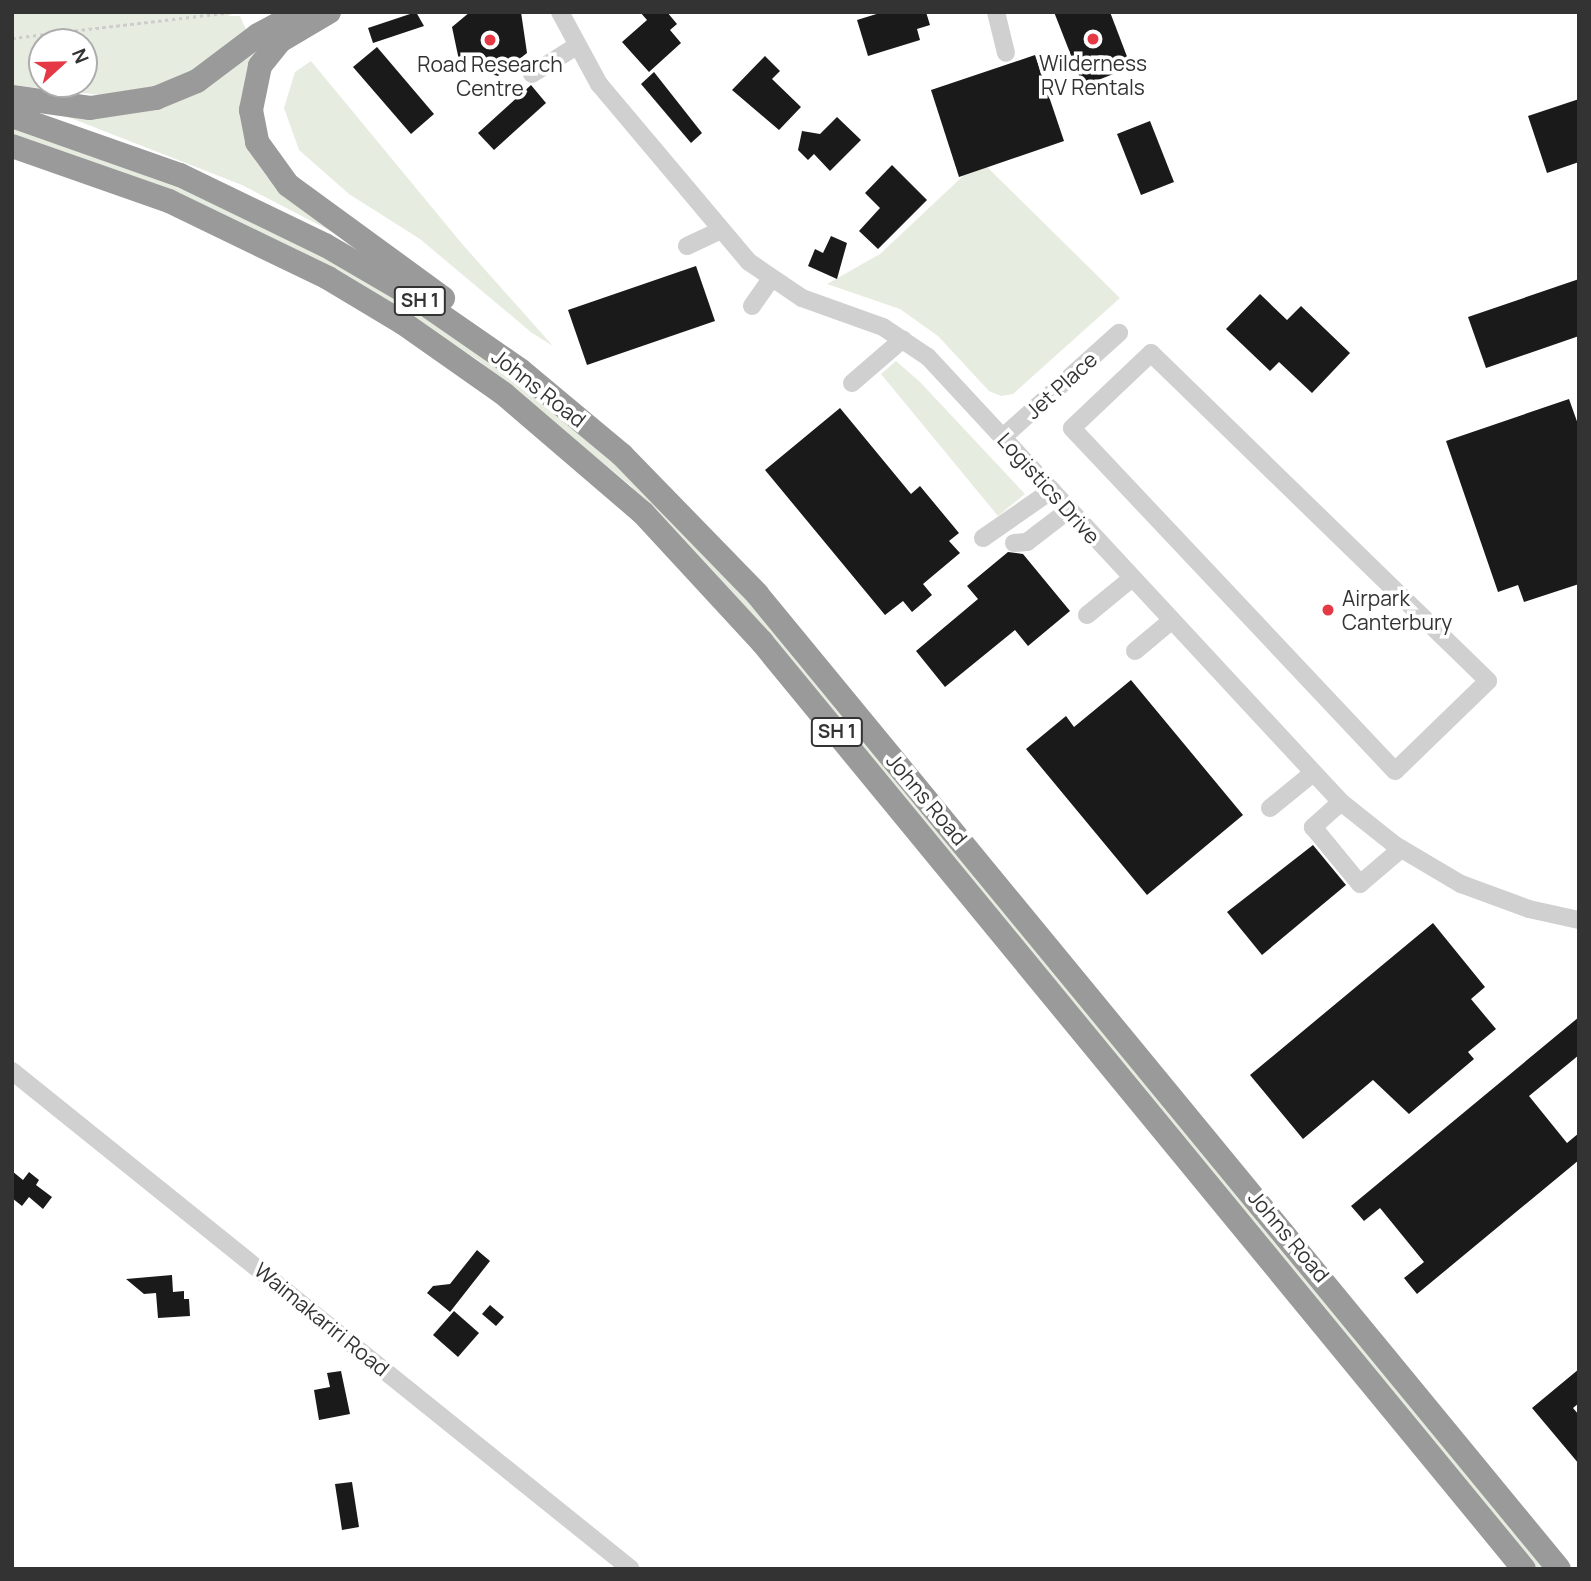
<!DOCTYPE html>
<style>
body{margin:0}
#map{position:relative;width:1591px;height:1581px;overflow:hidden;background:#fff;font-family:Manrope,sans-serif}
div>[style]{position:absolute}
.green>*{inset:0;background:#e6ecdf}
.building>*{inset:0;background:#1a1a1a}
.path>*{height:2.5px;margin-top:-1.25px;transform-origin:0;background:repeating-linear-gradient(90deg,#cdcdcd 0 3.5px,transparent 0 7px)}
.minor>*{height:18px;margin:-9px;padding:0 9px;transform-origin:9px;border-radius:9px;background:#d0d0d0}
.highway>*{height:24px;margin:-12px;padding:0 12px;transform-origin:12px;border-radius:12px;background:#9a9a9a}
.dots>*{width:19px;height:19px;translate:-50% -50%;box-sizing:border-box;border:4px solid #fff;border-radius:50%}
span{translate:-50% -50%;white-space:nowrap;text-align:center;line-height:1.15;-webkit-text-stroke:7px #fff;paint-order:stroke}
.shield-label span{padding:2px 5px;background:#fff;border:2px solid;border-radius:5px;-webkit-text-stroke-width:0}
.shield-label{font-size:19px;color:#333;font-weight:700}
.poi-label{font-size:21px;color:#333}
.left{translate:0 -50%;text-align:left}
.street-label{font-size:21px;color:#333}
.frame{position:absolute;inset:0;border:14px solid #333;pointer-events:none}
.north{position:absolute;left:28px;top:28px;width:70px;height:70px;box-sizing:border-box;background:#fff;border:2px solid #adadad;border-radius:50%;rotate:68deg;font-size:19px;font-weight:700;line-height:28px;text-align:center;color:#333}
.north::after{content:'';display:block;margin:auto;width:24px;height:32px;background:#e63946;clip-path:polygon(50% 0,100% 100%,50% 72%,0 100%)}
</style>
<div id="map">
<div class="green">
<i style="clip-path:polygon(evenodd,230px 12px,228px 16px,240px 16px,247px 32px,214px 59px,163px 85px,101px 95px,12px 85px,12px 14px,230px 12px,42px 42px,84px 42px,84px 84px,42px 84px,42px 42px)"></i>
<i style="clip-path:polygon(260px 43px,251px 153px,267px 177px,354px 243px,242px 185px,68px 117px,91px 115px)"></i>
<i style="clip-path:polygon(311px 61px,463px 245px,553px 346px,532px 333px,420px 239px,349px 194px,299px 150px,284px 108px,295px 72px)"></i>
<i style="clip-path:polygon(12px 128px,131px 166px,307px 247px,429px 319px,535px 396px,635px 482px,727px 576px,1546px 1569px,1538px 1569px,774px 640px,631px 486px,478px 360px,304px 253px,174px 190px,12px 134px)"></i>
<i style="clip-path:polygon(987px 167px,1120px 298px,1013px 394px,1001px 396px,989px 391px,938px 336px,900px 309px,827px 284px,880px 254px,963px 176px)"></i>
<i style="clip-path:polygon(896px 361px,920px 382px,1025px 494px,998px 516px,881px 374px)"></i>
</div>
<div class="building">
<i style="clip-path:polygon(416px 12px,424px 26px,373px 43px,368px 28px)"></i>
<i style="clip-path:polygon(470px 12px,521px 12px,527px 53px,498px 76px,460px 65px,452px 27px)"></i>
<i style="clip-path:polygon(640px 12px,667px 12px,677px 24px,670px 30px,681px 43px,649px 72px,622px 42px,647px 20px)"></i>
<i style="clip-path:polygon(883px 12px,926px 12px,930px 25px,917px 29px,920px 40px,868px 56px,857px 20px)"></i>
<i style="clip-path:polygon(1054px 12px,1110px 12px,1131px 67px,1083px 86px)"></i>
<i style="clip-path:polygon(377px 47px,434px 114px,411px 134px,353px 67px)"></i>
<i style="clip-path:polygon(1035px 55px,1064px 141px,959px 177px,931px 90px)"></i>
<i style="clip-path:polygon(765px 56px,780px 71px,772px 79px,801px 107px,779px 130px,732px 90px)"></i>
<i style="clip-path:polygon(654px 72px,702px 133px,691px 143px,641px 84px)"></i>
<i style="clip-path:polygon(531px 85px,546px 103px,494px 150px,478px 133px)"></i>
<i style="clip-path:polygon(1579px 99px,1579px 162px,1547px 173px,1528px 116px)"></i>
<i style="clip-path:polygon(837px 117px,861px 140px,830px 171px,814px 154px,808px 160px,798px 150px,802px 131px,820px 134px)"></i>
<i style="clip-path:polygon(1150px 121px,1174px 182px,1141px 195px,1117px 134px)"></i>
<i style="clip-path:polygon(892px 165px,927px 200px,878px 249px,859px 231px,880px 208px,865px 193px)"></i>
<i style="clip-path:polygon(831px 236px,847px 243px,837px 279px,808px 266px,815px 249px,823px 253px)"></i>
<i style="clip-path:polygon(696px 266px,715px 321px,587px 365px,568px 310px)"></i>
<i style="clip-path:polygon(1579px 279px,1579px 336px,1486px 368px,1468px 317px)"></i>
<i style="clip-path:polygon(1260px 294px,1287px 320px,1301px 306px,1350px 353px,1312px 393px,1279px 362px,1270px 371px,1226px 329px)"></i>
<i style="clip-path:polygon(1569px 399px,1579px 427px,1579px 584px,1524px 602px,1518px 585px,1498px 592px,1446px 441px)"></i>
<i style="clip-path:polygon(840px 408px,911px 494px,920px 486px,959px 533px,949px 541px,960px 553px,923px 584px,932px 595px,912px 612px,903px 601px,885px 615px,765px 470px)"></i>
<i style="clip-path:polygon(1008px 552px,1023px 554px,1070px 611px,1028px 646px,1015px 630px,945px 687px,916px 651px,978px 599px,967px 586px)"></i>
<i style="clip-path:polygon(1131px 680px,1243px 815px,1147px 895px,1026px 749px,1066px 716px,1074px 727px)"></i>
<i style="clip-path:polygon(1313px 845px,1346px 885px,1262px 955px,1227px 912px)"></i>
<i style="clip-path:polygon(1433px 923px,1485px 987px,1471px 999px,1496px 1029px,1468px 1052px,1474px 1059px,1409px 1114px,1373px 1080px,1303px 1139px,1250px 1075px)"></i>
<i style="clip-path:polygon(1579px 1017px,1579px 1055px,1529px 1096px,1567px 1143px,1579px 1133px,1579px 1160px,1417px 1294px,1404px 1278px,1424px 1262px,1380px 1208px,1364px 1221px,1351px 1206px)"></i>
<i style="clip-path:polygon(12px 1171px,23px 1180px,29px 1172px,39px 1180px,36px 1185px,52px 1197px,43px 1209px,29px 1197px,22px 1206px,12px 1198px)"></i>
<i style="clip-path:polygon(477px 1250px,490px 1261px,450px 1312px,427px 1293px,433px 1286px,450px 1284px)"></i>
<i style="clip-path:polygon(172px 1275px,173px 1292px,184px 1291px,184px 1299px,189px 1299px,190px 1316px,158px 1318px,156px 1293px,144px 1294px,126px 1279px)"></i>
<i style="clip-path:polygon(490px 1305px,504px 1317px,496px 1326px,482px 1314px)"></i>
<i style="clip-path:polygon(454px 1311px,479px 1333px,458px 1357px,433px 1335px)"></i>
<i style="clip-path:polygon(1579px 1369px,1579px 1403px,1573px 1408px,1579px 1415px,1579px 1464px,1532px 1408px)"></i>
<i style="clip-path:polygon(341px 1371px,350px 1414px,319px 1420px,314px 1390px,330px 1387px,327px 1373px)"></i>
<i style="clip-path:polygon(352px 1482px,359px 1527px,342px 1530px,335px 1484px)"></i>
</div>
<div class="path">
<i style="left:12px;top:38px;width:222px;rotate:-6.7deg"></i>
</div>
<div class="minor">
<i style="left:560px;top:12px;width:82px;rotate:61.6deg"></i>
<i style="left:599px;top:84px;width:233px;rotate:49.9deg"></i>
<i style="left:749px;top:262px;width:64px;rotate:34.2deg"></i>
<i style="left:802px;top:298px;width:86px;rotate:19.7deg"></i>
<i style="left:883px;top:327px;width:54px;rotate:33.7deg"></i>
<i style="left:928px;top:357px;width:607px;rotate:47.14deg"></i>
<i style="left:1341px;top:802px;width:69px;rotate:38.5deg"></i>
<i style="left:1395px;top:845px;width:77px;rotate:30.6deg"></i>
<i style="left:1461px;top:884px;width:72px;rotate:20.2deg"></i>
<i style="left:1529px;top:909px;width:51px;rotate:12.4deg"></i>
<i style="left:996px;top:12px;width:42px;rotate:76.3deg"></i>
<i style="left:532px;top:74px;width:51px;rotate:-32.1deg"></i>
<i style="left:687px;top:246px;width:35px;rotate:-25deg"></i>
<i style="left:752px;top:306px;width:32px;rotate:-55deg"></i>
<i style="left:1151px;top:353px;width:470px;rotate:44.2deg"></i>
<i style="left:1488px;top:681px;width:129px;rotate:135.9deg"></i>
<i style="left:1395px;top:771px;width:471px;rotate:-133.3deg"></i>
<i style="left:1072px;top:428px;width:109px;rotate:-43.5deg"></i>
<i style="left:852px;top:383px;width:67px;rotate:-40.8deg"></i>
<i style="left:1003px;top:437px;width:156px;rotate:-41.9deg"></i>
<i style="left:983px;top:538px;width:84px;rotate:-34.8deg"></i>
<i style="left:1014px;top:543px;width:13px;rotate:-4deg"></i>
<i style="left:1027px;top:542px;width:54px;rotate:-37.5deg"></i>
<i style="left:1087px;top:615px;width:57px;rotate:-39.3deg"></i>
<i style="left:1135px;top:651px;width:47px;rotate:-39.8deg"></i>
<i style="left:1341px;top:802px;width:38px;rotate:138deg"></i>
<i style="left:1313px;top:827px;width:74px;rotate:50.5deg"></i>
<i style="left:1360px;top:884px;width:54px;rotate:-40.5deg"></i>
<i style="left:1270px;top:808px;width:55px;rotate:-39.1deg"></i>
<i style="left:12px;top:1071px;width:794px;rotate:38.82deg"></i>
</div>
<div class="highway">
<i style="left:329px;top:12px;width:57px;rotate:149.4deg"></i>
<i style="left:280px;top:41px;width:32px;rotate:129deg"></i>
<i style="left:260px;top:66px;width:45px;rotate:101.6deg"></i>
<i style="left:251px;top:110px;width:33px;rotate:79deg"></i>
<i style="left:257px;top:142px;width:53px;rotate:54.2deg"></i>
<i style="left:288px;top:185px;width:192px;rotate:36.1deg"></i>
<i style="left:12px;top:97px;width:79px;rotate:8deg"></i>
<i style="left:90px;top:108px;width:67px;rotate:-8.6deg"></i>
<i style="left:156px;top:98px;width:44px;rotate:-22.5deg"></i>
<i style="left:197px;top:81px;width:76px;rotate:-37deg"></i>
<i style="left:258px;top:35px;width:49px;rotate:-28.1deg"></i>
<i style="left:12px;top:116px;width:178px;rotate:19.4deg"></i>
<i style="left:180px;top:175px;width:161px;rotate:25.8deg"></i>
<i style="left:325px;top:245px;width:109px;rotate:30.3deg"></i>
<i style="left:419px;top:300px;width:123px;rotate:34.7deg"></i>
<i style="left:520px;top:370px;width:133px;rotate:39.8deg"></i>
<i style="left:622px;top:455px;width:194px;rotate:45.8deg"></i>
<i style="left:757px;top:594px;width:1262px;rotate:50.56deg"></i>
<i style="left:12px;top:146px;width:166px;rotate:19.3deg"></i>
<i style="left:169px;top:201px;width:177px;rotate:25.8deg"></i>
<i style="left:328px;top:278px;width:87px;rotate:31deg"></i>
<i style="left:403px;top:323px;width:123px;rotate:35.1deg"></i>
<i style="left:504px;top:394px;width:183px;rotate:40.6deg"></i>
<i style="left:643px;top:513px;width:176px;rotate:47.3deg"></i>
<i style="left:762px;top:642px;width:1200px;rotate:50.58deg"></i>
</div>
<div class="dots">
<i style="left:1093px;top:39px;background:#e63946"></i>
<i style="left:490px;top:40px;background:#e63946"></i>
<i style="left:1328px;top:610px;background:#e63946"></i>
</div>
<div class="shield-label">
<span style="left:420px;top:301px">SH 1</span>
<span style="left:837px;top:732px">SH 1</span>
</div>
<div class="poi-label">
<span style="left:1093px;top:75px">Wilderness<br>RV Rentals</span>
<span style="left:490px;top:76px">Road Research<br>Centre</span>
<span class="left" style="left:1342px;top:610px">Airpark<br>Canterbury</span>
</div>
<div class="street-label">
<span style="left:1061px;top:385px;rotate:-42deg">Jet Place</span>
<span style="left:539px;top:388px;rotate:38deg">Johns Road</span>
<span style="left:1049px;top:488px;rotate:48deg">Logistics Drive</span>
<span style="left:927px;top:799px;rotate:50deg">Johns Road</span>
<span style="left:1289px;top:1236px;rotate:50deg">Johns Road</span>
<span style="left:322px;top:1319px;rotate:39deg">Waimakariri Road</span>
</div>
<div class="frame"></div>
<div class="north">N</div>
</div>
